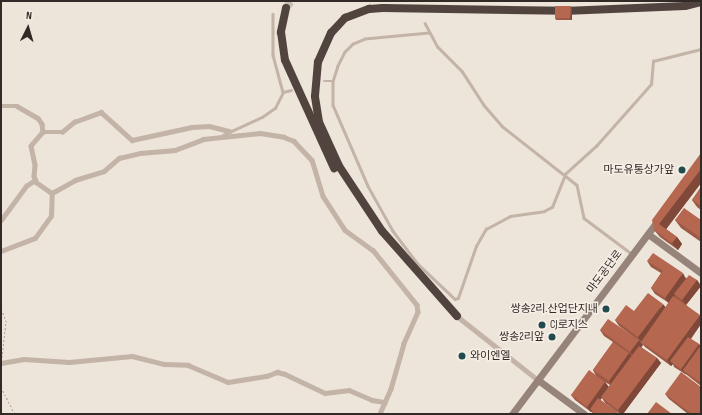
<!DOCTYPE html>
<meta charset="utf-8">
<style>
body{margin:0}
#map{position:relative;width:702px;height:415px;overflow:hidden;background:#ede4da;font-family:"Sofia Sans Condensed","Noto Sans KR",sans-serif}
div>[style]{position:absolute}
.highway-tunnel>*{height:8px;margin-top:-4px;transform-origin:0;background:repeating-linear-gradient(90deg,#c7bfb6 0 8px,transparent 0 12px)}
.path>*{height:1px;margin-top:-0.5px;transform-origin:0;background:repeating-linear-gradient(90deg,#af9e92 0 2px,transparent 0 4px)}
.lane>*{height:2.5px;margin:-1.25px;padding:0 1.25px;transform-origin:1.25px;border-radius:1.25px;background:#c3b4a7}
.street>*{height:4.5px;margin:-2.25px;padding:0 2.25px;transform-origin:2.25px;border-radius:2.25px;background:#c3b4a7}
.secondary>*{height:7px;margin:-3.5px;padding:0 3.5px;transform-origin:3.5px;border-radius:3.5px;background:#968379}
.highway>*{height:8px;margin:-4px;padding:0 4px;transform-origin:4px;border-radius:4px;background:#51443f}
.wall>*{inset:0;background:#9c5945}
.shaded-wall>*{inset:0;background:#7f4838}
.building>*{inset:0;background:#b56750}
.dots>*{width:11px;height:11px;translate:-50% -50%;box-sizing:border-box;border:2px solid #f6eee5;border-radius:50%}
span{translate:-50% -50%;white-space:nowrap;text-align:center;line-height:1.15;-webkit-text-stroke:3px #f6eee5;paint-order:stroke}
.poi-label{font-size:11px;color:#312a27}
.right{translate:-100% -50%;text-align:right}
.left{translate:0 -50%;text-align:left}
.street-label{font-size:11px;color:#312a27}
.frame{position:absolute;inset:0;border:2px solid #312a27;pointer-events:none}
.north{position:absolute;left:8px;top:8px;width:40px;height:40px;-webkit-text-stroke:3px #f6eee5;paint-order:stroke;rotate:5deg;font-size:11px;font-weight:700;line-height:16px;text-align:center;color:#312a27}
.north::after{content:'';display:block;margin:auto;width:14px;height:18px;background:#312a27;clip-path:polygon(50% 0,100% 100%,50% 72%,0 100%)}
</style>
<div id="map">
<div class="highway-tunnel">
<i style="left:286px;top:8px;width:9px;rotate:-54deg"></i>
</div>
<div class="path">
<i style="left:1px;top:309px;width:12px;rotate:66deg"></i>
<i style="left:6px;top:320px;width:37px;rotate:96deg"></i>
<i style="left:1px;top:387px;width:30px;rotate:63deg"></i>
</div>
<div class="lane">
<i style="left:273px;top:14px;width:41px;rotate:90deg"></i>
<i style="left:273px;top:55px;width:38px;rotate:75deg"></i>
<i style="left:425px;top:23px;width:27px;rotate:62deg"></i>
<i style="left:438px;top:47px;width:34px;rotate:45deg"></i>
<i style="left:462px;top:71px;width:40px;rotate:57.1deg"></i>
<i style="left:484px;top:105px;width:28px;rotate:49deg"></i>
<i style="left:502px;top:126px;width:95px;rotate:38.2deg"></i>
<i style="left:577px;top:185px;width:34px;rotate:78deg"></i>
<i style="left:584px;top:218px;width:60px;rotate:36.9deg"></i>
<i style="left:429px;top:33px;width:64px;rotate:174.6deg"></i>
<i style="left:365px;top:39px;width:13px;rotate:157deg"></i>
<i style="left:353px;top:44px;width:11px;rotate:135deg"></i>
<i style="left:345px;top:52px;width:16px;rotate:117deg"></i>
<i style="left:338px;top:66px;width:16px;rotate:108deg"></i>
<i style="left:333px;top:81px;width:24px;rotate:90deg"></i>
<i style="left:333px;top:105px;width:88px;rotate:66.6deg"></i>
<i style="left:368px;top:186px;width:51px;rotate:60.9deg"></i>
<i style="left:393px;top:231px;width:41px;rotate:52.9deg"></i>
<i style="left:418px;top:264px;width:51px;rotate:43.4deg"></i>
<i style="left:455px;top:299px;width:3px;rotate:-18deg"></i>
<i style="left:458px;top:298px;width:55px;rotate:-70.9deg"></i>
<i style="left:476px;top:246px;width:20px;rotate:-60deg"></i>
<i style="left:486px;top:229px;width:27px;rotate:-28deg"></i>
<i style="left:510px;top:216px;width:34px;rotate:-8deg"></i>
<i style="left:544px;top:211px;width:9px;rotate:-27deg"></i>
<i style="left:552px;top:207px;width:35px;rotate:-68deg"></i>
<i style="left:565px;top:174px;width:42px;rotate:-42.1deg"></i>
<i style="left:596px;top:146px;width:83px;rotate:-48.4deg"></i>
<i style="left:651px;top:84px;width:23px;rotate:-85deg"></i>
<i style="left:653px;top:61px;width:49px;rotate:-14deg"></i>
<i style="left:324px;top:81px;width:9px"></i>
<i style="left:223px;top:135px;width:43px;rotate:-24.8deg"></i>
<i style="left:262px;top:117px;width:16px;rotate:-35deg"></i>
<i style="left:275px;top:108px;width:18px;rotate:-63deg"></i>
<i style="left:283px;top:92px;width:8px;rotate:-14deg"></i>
</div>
<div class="street">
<i style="left:1px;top:106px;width:16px"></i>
<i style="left:17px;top:106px;width:24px;rotate:30deg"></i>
<i style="left:38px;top:118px;width:7px;rotate:56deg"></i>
<i style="left:42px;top:124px;width:8px;rotate:83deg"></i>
<i style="left:43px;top:132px;width:18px;rotate:131deg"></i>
<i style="left:31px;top:146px;width:19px;rotate:78deg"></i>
<i style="left:35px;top:165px;width:11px;rotate:95deg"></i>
<i style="left:34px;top:176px;width:6px;rotate:72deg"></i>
<i style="left:36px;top:182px;width:19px;rotate:35deg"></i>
<i style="left:43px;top:132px;width:19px"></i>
<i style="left:62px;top:132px;width:16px;rotate:-40deg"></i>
<i style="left:74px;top:122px;width:29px;rotate:-20deg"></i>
<i style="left:101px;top:112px;width:42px;rotate:42.1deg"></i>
<i style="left:132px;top:140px;width:61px;rotate:-12.2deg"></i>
<i style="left:192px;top:127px;width:17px;rotate:-3deg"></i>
<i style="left:209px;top:126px;width:21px;rotate:14deg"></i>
<i style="left:1px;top:220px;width:42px;rotate:-53.7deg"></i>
<i style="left:26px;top:186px;width:11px;rotate:-34deg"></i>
<i style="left:1px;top:251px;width:36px;rotate:-21deg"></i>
<i style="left:35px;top:238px;width:27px;rotate:-54deg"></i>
<i style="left:51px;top:216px;width:23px;rotate:-88deg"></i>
<i style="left:52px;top:193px;width:26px;rotate:-29deg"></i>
<i style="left:75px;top:180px;width:30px;rotate:-17deg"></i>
<i style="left:104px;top:171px;width:20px;rotate:-41deg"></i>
<i style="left:119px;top:158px;width:22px;rotate:-13deg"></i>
<i style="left:140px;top:153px;width:35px;rotate:-5deg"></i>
<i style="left:175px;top:150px;width:30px;rotate:-21deg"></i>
<i style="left:203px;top:139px;width:57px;rotate:-6deg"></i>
<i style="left:260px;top:133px;width:24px;rotate:9deg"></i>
<i style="left:284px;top:137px;width:11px;rotate:22deg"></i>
<i style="left:294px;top:141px;width:26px;rotate:47deg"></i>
<i style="left:312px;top:160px;width:38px;rotate:73deg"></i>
<i style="left:323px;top:196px;width:40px;rotate:57.1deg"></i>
<i style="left:345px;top:230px;width:34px;rotate:36deg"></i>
<i style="left:373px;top:250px;width:70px;rotate:51.3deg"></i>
<i style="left:417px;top:305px;width:7px;rotate:82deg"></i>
<i style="left:418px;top:312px;width:35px;rotate:114deg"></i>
<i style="left:404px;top:344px;width:47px;rotate:106.1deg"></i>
<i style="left:391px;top:389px;width:27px;rotate:114deg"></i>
<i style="left:457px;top:316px;width:103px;rotate:38.3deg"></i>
<i style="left:1px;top:363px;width:23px;rotate:-10deg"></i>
<i style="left:24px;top:359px;width:45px;rotate:3.8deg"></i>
<i style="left:69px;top:362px;width:63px;rotate:-5.4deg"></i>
<i style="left:132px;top:356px;width:33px;rotate:14deg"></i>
<i style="left:164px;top:364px;width:24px;rotate:2deg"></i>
<i style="left:188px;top:365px;width:43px;rotate:23deg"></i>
<i style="left:228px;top:382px;width:39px;rotate:-9deg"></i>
<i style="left:267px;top:376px;width:11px;rotate:-22deg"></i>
<i style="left:277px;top:372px;width:8px;rotate:14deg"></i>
<i style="left:285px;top:374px;width:44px;rotate:25.4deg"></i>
<i style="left:325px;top:393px;width:24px;rotate:-7deg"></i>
<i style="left:349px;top:390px;width:25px;rotate:23deg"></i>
<i style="left:372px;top:400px;width:13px;rotate:9deg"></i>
</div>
<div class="secondary">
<i style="left:648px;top:234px;width:66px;rotate:36.3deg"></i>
<i style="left:538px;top:380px;width:57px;rotate:36.5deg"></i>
<i style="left:512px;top:414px;width:244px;rotate:-53deg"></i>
</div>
<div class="highway">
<i style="left:286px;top:8px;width:25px;rotate:102deg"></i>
<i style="left:281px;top:32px;width:28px;rotate:82deg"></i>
<i style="left:285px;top:60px;width:119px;rotate:65.6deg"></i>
<i style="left:457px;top:316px;width:113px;rotate:-131.4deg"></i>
<i style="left:382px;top:231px;width:78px;rotate:-123.5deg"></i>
<i style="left:339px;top:166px;width:48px;rotate:-114.4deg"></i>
<i style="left:319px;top:122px;width:26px;rotate:-99deg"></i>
<i style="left:315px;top:96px;width:34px;rotate:-85deg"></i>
<i style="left:318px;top:62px;width:32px;rotate:-66deg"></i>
<i style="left:331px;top:33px;width:21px;rotate:-47deg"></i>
<i style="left:345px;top:18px;width:26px;rotate:-21deg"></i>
<i style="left:369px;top:9px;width:14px;rotate:-4deg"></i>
<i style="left:383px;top:8px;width:181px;rotate:0.9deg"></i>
<i style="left:564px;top:11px;width:121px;rotate:-2.4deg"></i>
<i style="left:685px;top:6px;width:16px;rotate:-14deg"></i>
</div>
<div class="wall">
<i style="clip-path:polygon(572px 8px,572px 20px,556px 20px,555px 18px)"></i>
<i style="clip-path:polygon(701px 153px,701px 183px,666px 229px,677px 237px,682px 244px,678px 250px,660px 237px,654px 230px)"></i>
<i style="clip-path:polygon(701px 188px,701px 210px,697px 207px,692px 200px)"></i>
<i style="clip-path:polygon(675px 220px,701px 220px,701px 242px,681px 228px)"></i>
<i style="clip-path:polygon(evenodd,647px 261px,686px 278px,697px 280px,701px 286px,686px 305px,701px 317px,701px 324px,691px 339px,699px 344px,700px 346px,701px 345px,701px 386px,687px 375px,685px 374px,674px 367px,673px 364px,671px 366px,645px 347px,641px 342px,639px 340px,643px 345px,641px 347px,657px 358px,661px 363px,623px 414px,620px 414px,605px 403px,602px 398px,600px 400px,617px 412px,618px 414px,593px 414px,592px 412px,591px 412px,575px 400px,571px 395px,596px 376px,593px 370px,613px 342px,604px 336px,600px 330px,635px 338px,619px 326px,615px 320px,634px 311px,666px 307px,669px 303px,655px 294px,651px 288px,661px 273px,651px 267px,647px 261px,605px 382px,610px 385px,609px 387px,605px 382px)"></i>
<i style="clip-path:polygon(665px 394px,701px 414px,688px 414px,669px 399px)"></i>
</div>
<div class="shaded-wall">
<i style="clip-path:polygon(571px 6px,572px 8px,572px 20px,570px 18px)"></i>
<i style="clip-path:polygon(701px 169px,701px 183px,664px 232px,659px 224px)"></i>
<i style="clip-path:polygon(677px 237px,682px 244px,678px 250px,672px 243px)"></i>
<i style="clip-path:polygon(683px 273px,686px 279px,674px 294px,675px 296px,669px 304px,665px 298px)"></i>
<i style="clip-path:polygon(697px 280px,701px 286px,686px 305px,682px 300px)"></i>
<i style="clip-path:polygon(663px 304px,667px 309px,642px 343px,638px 337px)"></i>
<i style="clip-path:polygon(700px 315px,701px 317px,701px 324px,673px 363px,670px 361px,673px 364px,671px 366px,667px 360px)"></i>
<i style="clip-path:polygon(639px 340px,643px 345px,634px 357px,630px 352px)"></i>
<i style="clip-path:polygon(699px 344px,701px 347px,683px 370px,685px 374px,681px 369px)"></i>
<i style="clip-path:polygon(629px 353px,633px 358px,612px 387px,609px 381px)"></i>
<i style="clip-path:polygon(657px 358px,661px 363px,623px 414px,621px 414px,618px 410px)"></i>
<i style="clip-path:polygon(605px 382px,609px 388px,592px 411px,590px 409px,592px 412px,591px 412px,587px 407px)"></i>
</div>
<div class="building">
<i style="clip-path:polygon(555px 6px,571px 6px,570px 18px,555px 18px)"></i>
<i style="clip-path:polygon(701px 153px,701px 169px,659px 224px,677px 237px,672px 243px,654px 230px,652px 220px)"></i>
<i style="clip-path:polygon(700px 188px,701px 188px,701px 206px,692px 200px)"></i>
<i style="clip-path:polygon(684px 208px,701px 220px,701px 238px,675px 220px)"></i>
<i style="clip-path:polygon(653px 253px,683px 273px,665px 298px,651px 288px,663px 271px,647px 261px)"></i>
<i style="clip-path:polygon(689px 275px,697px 280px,682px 300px,674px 294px)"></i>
<i style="clip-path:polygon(648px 293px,663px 304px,638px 337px,615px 320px,626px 305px,634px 311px)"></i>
<i style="clip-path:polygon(673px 296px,700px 315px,667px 360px,641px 342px)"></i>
<i style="clip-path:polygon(608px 319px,639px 340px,630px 352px,600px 330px)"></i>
<i style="clip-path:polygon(688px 337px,699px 344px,681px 369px,670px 361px)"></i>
<i style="clip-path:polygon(613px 342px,629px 353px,609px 381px,593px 370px)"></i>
<i style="clip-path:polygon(701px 345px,701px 383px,683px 370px)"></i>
<i style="clip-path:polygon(639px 346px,657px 358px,618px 410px,601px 397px)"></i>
<i style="clip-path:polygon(589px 370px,605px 382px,587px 407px,571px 395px)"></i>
<i style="clip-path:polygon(681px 372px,701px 387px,701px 414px,692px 414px,665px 394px)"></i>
<i style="clip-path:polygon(598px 398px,617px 412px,616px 414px,596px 414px,590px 409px)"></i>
<i style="clip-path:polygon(656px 402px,672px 414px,647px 414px)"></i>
</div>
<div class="dots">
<i style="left:682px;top:170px;background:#224b4d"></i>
<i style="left:606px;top:309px;background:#224b4d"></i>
<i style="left:542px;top:325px;background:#224b4d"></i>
<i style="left:552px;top:337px;background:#224b4d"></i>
<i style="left:462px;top:356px;background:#224b4d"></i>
</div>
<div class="poi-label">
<span class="right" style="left:674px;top:170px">마도유통상가앞</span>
<span class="right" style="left:598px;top:309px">쌍송2리.산업단지내</span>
<span class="left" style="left:550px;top:325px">CJ로지스</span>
<span class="right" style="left:544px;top:337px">쌍송2리앞</span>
<span class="left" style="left:470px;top:356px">와이엔엘</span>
</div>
<div class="street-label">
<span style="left:605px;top:272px;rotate:-53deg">마도공단로</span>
</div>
<div class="frame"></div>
<div class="north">N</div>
</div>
